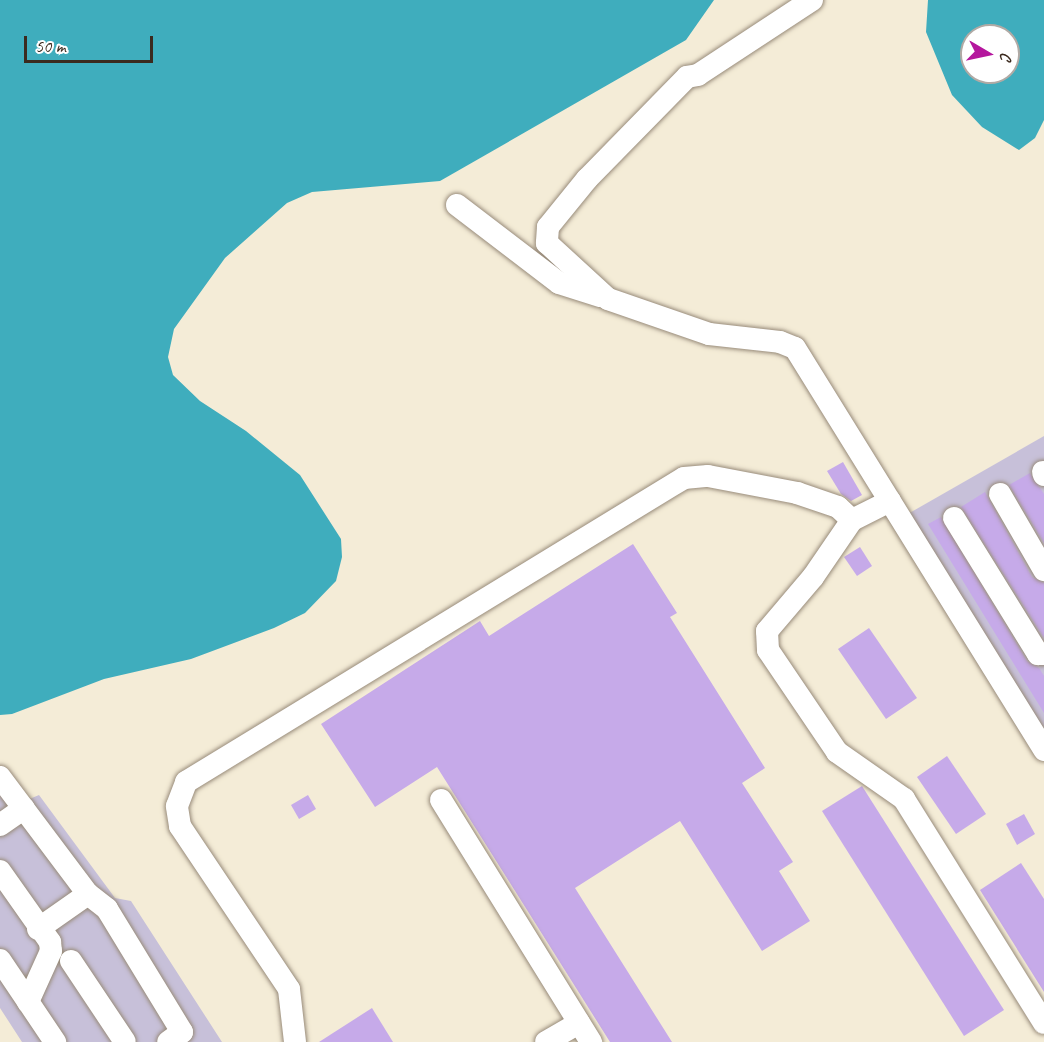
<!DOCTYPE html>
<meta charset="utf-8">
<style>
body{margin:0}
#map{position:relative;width:1044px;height:1042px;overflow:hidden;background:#f4ecd7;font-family:Caveat,sans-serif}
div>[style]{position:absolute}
.industrial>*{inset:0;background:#c7c0d9}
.water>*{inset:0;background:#3fadbd}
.building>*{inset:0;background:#c6aae9}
.roads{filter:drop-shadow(0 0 2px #988b7a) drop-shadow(0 0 2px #988b7a)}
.minor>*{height:22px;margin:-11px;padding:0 11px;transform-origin:11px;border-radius:11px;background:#fff}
span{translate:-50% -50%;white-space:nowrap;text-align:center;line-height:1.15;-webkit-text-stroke:5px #fff;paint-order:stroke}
.north{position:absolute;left:960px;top:24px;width:60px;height:60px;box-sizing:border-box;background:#fff;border:2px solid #b1aaa5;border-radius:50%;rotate:99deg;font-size:16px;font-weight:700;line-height:24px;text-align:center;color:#3b2a1e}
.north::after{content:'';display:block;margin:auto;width:21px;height:27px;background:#b5179e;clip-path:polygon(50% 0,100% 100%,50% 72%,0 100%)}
.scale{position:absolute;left:24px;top:36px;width:129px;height:27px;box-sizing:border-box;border:3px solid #3b2a1e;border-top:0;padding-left:8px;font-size:18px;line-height:21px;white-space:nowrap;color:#3b2a1e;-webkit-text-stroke:4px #fff;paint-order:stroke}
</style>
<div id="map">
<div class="industrial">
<i style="clip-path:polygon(1044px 436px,1044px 750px,906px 515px)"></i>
<i style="clip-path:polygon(0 776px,20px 803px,39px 795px,115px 898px,131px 901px,222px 1042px,22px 1042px,0 1008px)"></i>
</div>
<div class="water">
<i style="clip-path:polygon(0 0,714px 0,686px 40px,440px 181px,312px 192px,287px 203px,225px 258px,174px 329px,168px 357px,173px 375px,200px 401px,246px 431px,300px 475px,341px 539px,342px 557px,336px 581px,305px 613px,274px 628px,191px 659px,104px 679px,12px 714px,0 715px)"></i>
<i style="clip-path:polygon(evenodd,928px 0,1044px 0,1044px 120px,1035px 138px,1019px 150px,982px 127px,952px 95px,926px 32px,928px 0,972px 36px,1008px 36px,1008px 72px,972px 72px,972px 36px)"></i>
</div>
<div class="building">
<i style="clip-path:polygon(843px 462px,862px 495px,851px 501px,841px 494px,827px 471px)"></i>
<i style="clip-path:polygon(1030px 473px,1044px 494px,1044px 543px,1009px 485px)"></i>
<i style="clip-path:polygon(985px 492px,1032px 577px,1044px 583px,1044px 638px,961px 507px)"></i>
<i style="clip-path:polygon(941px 517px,1027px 661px,1039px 668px,1044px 676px,1044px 713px,928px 524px)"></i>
<i style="clip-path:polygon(633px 544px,677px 613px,670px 617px,765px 768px,742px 783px,793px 862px,779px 871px,810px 921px,762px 951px,680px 821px,575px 888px,672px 1042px,610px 1042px,437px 767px,375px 807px,321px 724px,480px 621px,489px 636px)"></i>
<i style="clip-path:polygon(860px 547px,872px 566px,857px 576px,844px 557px)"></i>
<i style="clip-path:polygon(869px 628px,917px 698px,886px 719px,838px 649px)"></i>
<i style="clip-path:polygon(947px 756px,986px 814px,956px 834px,917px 777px)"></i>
<i style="clip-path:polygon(862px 786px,1004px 1010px,964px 1036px,822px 811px)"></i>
<i style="clip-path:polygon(308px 795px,316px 809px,299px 819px,291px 805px)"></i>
<i style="clip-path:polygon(1024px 814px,1035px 834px,1017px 845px,1006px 824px)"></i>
<i style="clip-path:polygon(1021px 863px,1044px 899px,1044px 992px,980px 890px)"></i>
<i style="clip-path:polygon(372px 1008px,393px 1042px,319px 1042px)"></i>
</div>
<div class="roads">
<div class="minor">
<i style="left:812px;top:0;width:136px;rotate:146.7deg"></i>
<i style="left:698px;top:75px;width:11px;rotate:170deg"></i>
<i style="left:687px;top:77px;width:143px;rotate:134.4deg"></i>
<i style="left:587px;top:179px;width:62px;rotate:129.1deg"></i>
<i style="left:548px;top:227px;width:16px;rotate:94deg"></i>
<i style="left:547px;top:243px;width:83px;rotate:42.6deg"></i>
<i style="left:608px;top:299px;width:107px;rotate:19.1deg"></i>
<i style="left:709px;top:334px;width:71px;rotate:6.4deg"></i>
<i style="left:780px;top:342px;width:16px;rotate:22deg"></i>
<i style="left:795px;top:348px;width:473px;rotate:58.2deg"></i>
<i style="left:457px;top:205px;width:128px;rotate:37.4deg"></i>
<i style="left:559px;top:283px;width:43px;rotate:17.6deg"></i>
<i style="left:1043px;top:472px;width:3px;rotate:72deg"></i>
<i style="left:1000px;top:494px;width:88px;rotate:59.9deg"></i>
<i style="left:890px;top:501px;width:42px;rotate:153.4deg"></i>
<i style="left:852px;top:520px;width:69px;rotate:124.4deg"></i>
<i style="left:813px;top:577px;width:71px;rotate:130.4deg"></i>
<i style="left:767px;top:631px;width:19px;rotate:87deg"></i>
<i style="left:768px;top:650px;width:123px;rotate:55.9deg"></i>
<i style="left:837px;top:752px;width:82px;rotate:35deg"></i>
<i style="left:904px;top:799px;width:264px;rotate:58deg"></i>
<i style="left:954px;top:518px;width:160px;rotate:58.3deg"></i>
<i style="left:1038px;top:654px;width:6px"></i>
<i style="left:0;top:777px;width:146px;rotate:53.1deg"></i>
<i style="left:88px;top:894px;width:24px;rotate:38deg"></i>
<i style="left:107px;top:909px;width:144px;rotate:58.6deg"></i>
<i style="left:182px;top:1032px;width:17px;rotate:144deg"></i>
<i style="left:441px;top:800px;width:285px;rotate:58.2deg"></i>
<i style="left:0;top:825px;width:29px;rotate:-35deg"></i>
<i style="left:0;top:871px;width:87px;rotate:54.8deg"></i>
<i style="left:50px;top:942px;width:9px;rotate:84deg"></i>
<i style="left:51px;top:951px;width:56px;rotate:114.3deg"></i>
<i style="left:38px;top:929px;width:61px;rotate:-35deg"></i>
<i style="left:0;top:960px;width:99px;rotate:56.1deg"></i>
<i style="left:71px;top:961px;width:97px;rotate:56.3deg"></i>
<i style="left:295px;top:1042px;width:53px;rotate:-96.5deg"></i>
<i style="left:289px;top:989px;width:196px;rotate:-123.8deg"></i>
<i style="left:180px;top:826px;width:20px;rotate:-99deg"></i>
<i style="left:177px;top:806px;width:26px;rotate:-69deg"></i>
<i style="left:186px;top:782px;width:583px;rotate:-31.4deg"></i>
<i style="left:684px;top:478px;width:24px;rotate:-5deg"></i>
<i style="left:708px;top:476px;width:91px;rotate:10.8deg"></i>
<i style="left:797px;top:493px;width:43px;rotate:18.9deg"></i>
<i style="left:838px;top:507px;width:19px;rotate:43deg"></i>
<i style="left:546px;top:1042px;width:38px;rotate:-30deg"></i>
</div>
</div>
<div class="north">С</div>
<div class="scale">50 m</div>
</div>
